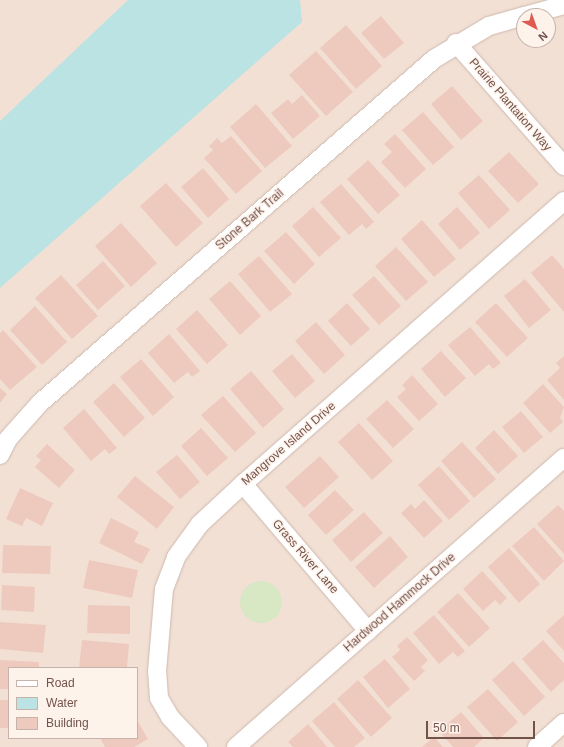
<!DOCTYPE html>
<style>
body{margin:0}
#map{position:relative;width:564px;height:747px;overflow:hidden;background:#fbefe5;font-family:Arial,sans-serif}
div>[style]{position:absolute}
.residential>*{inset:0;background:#f2e0d4}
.green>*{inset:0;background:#d8e7c4}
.round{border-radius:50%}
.water>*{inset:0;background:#bbe3e3}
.building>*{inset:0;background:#eecabe}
.roads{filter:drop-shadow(0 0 1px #ceb8af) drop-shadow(0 0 1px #ceb8af)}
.minor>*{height:18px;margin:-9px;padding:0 9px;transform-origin:9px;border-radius:9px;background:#fff}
span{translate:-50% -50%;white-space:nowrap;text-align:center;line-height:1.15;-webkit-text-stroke:3px #fef3eb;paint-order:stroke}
.street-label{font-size:12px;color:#72534c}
.legend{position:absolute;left:8px;top:667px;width:130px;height:72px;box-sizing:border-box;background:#fef3eb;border:1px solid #c6b3ab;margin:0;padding:5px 7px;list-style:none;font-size:12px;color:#72534c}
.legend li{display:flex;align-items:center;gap:8px;height:20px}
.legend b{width:20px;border:1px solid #c6b3ab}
.north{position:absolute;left:516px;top:8px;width:40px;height:40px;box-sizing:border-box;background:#fef3eb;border:1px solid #c6b3ab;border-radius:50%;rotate:139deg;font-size:11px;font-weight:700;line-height:16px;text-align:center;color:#72534c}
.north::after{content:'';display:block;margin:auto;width:14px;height:18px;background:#dd5b52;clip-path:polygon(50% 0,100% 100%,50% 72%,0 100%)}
.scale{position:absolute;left:426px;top:721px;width:109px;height:18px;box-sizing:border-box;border:2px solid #72534c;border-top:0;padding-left:5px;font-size:12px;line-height:14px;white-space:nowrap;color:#72534c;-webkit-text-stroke:3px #fef3eb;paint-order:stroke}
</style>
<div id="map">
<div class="residential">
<i style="clip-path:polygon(evenodd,0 0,564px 0,564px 747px,0 747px,0 0,524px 16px,548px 16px,548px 40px,524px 40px,524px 16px,0 0,9px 668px,137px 668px,137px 738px,9px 738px,9px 668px)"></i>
</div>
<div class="green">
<i class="round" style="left:240px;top:581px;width:42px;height:42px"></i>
</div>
<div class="water">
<i style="clip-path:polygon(128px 0,300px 0,302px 22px,0 288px,0 121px)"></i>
</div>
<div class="building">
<i style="clip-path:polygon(381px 16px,404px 43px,384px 59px,361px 33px)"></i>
<i style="clip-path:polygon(346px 25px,382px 66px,356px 89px,320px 48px)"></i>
<i style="clip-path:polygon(316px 51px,353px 92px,326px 116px,289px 75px)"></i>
<i style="clip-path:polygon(452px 86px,483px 121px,461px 140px,431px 104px)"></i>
<i style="clip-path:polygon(302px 95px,320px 116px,293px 139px,271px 113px,288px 99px,292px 104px)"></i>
<i style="clip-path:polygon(256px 104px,292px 146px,265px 168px,230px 127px)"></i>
<i style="clip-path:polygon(423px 112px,454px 147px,433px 165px,402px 130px)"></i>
<i style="clip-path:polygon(395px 134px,426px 169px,405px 188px,381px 162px,392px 152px,384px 144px)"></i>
<i style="clip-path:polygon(231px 136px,262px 171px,236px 194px,204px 158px,213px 150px,209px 146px,217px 138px,222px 143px)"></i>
<i style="clip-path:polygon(509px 152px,539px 184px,518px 203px,488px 171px)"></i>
<i style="clip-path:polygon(368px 160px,400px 195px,378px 214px,347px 179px)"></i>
<i style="clip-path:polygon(203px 168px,229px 199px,208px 218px,181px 187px)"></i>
<i style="clip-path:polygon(479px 175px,510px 210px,489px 229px,458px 193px)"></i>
<i style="clip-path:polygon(166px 183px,203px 223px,176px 247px,140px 206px)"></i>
<i style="clip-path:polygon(341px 184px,374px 222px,366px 229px,362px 224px,349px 235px,320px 202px)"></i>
<i style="clip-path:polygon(313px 207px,341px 238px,319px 257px,292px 226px)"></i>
<i style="clip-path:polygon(457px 207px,480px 233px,460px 250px,438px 224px)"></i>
<i style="clip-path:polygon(422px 220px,456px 259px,434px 277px,401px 239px)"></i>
<i style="clip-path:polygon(121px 223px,157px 263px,131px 287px,95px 246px)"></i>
<i style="clip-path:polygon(286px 232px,315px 264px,294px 284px,264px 251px)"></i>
<i style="clip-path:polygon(396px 247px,428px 282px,406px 301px,375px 266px)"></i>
<i style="clip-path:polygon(552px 255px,564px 269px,564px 312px,531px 273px)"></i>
<i style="clip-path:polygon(259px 256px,292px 294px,270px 312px,238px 274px)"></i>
<i style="clip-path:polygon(103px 261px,125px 286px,98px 310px,76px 285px)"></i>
<i style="clip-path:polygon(61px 275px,98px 316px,72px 339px,35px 298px)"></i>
<i style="clip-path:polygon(374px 276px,401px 306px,379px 325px,352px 295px)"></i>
<i style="clip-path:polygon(525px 279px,551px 310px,529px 328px,504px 296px)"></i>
<i style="clip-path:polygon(230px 281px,261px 316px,240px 335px,209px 299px)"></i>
<i style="clip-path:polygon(347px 303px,370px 329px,351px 346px,328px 321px)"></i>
<i style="clip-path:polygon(496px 303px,528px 338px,507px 357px,475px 322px)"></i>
<i style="clip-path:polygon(35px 306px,67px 342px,42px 365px,10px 330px)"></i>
<i style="clip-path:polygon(197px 310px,228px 345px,207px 364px,176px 329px)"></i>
<i style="clip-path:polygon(316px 322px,345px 355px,324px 374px,295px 341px)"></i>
<i style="clip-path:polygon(470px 327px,501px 363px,493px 369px,489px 364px,475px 376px,448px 345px)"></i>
<i style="clip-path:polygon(3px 330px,37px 367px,10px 390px,0 379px,0 333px)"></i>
<i style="clip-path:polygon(169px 334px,200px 371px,192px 377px,188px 372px,174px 383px,148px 353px)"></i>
<i style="clip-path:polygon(441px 351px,466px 378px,445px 397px,421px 369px)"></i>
<i style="clip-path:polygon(292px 354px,315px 381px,295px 398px,272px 371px)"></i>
<i style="clip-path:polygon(564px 356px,564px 400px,547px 380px,560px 368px,556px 363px)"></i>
<i style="clip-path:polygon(141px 359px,174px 397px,153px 416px,120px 377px)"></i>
<i style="clip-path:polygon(251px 371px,284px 409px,263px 428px,230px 389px)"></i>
<i style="clip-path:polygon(412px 375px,438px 404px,419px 421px,397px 397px,406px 389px,402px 385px)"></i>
<i style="clip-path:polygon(114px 383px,145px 418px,124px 437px,93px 402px)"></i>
<i style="clip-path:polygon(543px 384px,564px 407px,560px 418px,563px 422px,550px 433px,523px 403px)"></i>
<i style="clip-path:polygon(0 388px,7px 394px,0 403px)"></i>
<i style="clip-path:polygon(223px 396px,256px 433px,235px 452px,201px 415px)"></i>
<i style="clip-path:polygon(387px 400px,414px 429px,393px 448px,366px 419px)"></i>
<i style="clip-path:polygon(84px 409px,117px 448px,109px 454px,105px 449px,91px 461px,63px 428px)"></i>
<i style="clip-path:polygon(521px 411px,543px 437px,524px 453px,502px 427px)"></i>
<i style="clip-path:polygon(359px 423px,393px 461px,372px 480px,338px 442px)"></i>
<i style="clip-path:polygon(201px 428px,228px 458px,207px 476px,181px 446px)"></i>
<i style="clip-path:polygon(494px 430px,518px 456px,498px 474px,475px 448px)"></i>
<i style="clip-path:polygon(462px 442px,496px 479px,474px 498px,441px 461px)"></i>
<i style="clip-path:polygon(47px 444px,75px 470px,59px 488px,35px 467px,41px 460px,36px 456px)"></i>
<i style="clip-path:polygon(177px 455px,200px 482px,180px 499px,156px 472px)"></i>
<i style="clip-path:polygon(320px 456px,339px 477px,304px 508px,285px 487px)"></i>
<i style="clip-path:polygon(439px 466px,470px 501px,449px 520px,418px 485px)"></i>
<i style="clip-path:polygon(135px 476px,174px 507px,157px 529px,117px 497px)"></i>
<i style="clip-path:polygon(20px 488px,53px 503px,42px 526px,26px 518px,22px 526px,6px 519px)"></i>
<i style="clip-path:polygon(335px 490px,354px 510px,326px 535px,308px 515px)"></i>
<i style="clip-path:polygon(424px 500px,443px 521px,424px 538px,401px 513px,411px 504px,415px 509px)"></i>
<i style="clip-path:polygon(558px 505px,564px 511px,564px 554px,537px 524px)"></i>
<i style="clip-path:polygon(364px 512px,383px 533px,351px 562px,332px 540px)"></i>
<i style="clip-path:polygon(111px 518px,139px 532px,134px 542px,150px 549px,142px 564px,99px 543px)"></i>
<i style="clip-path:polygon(534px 527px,564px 561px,544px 581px,512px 546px)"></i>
<i style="clip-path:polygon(390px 536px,408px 557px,374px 588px,355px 567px)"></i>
<i style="clip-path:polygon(3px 545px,51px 546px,50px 574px,2px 573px)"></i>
<i style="clip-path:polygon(509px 548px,540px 584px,519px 603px,488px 567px)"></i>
<i style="clip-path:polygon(89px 560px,138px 570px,132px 598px,83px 588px)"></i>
<i style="clip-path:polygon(482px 571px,507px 598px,500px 605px,495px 600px,483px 611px,463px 589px)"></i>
<i style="clip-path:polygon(2px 585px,35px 587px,34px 612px,1px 610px)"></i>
<i style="clip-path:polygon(458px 593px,490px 628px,469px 647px,437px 612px)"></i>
<i style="clip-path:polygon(88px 605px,130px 606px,130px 634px,87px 633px)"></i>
<i style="clip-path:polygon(434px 615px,465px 651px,458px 657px,453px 652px,439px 664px,413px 633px)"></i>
<i style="clip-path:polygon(564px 615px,564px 651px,546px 631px)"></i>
<i style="clip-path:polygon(0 622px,46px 625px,43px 653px,0 649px)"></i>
<i style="clip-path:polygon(407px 637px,428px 660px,421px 667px,425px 671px,414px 681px,392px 657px,400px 650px,397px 646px)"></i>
<i style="clip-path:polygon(82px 640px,129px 644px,127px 668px,79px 668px)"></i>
<i style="clip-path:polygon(543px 640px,564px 663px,564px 680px,551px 692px,522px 659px)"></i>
<i style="clip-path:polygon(385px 659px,410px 689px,388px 708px,363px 677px)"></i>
<i style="clip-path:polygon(0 660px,39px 662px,39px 668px,9px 668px,9px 689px,0 689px)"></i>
<i style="clip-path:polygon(513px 661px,545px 697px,524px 716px,492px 680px)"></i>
<i style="clip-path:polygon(358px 680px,392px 718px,371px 737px,337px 699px)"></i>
<i style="clip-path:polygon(488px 689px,518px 722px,497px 741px,467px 707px)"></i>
<i style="clip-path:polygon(0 700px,9px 700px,9px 728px,0 728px)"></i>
<i style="clip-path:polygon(334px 702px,365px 738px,354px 747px,335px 747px,312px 721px)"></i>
<i style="clip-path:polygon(461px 712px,484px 738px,474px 747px,453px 747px,439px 731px)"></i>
<i style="clip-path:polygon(137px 720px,148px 739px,134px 747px,105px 747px,100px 738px,137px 738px)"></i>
<i style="clip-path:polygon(308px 724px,327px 747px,293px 747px,288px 742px)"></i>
<i style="clip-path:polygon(434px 737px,443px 747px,422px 747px)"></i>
</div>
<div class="roads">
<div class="minor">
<i style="left:525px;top:16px;width:41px;rotate:-15.8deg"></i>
<i style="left:456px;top:43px;width:164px;rotate:48.7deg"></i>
<i style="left:0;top:455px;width:18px;rotate:-63deg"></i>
<i style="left:8px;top:439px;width:48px;rotate:-48.4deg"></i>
<i style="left:40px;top:403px;width:523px;rotate:-41.12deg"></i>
<i style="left:434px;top:59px;width:64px;rotate:-31deg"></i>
<i style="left:489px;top:26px;width:36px;rotate:-16deg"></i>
<i style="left:243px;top:484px;width:193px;rotate:49.6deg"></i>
<i style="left:198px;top:747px;width:41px;rotate:-133deg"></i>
<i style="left:170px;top:717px;width:22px;rotate:-120deg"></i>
<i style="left:159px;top:698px;width:26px;rotate:-94deg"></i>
<i style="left:157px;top:672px;width:83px;rotate:-85.2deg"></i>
<i style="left:164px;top:589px;width:34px;rotate:-69deg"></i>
<i style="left:176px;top:557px;width:41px;rotate:-54deg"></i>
<i style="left:200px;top:524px;width:59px;rotate:-42.9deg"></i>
<i style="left:243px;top:484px;width:428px;rotate:-41.4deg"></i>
<i style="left:236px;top:747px;width:437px;rotate:-41.4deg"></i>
<i style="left:537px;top:747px;width:36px;rotate:-42deg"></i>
</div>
</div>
<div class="street-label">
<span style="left:510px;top:105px;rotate:49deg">Prairie Plantation Way</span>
<span style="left:250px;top:220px;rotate:-41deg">Stone Bark Trail</span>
<span style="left:289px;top:444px;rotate:-41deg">Mangrove Island Drive</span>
<span style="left:305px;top:557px;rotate:49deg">Grass River Lane</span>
<span style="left:400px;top:603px;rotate:-41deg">Hardwood Hammock Drive</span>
</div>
<ul class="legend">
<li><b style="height:5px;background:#fff"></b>Road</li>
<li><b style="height:11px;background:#bbe3e3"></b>Water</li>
<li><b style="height:11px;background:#eecabe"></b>Building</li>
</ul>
<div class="north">N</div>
<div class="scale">50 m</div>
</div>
